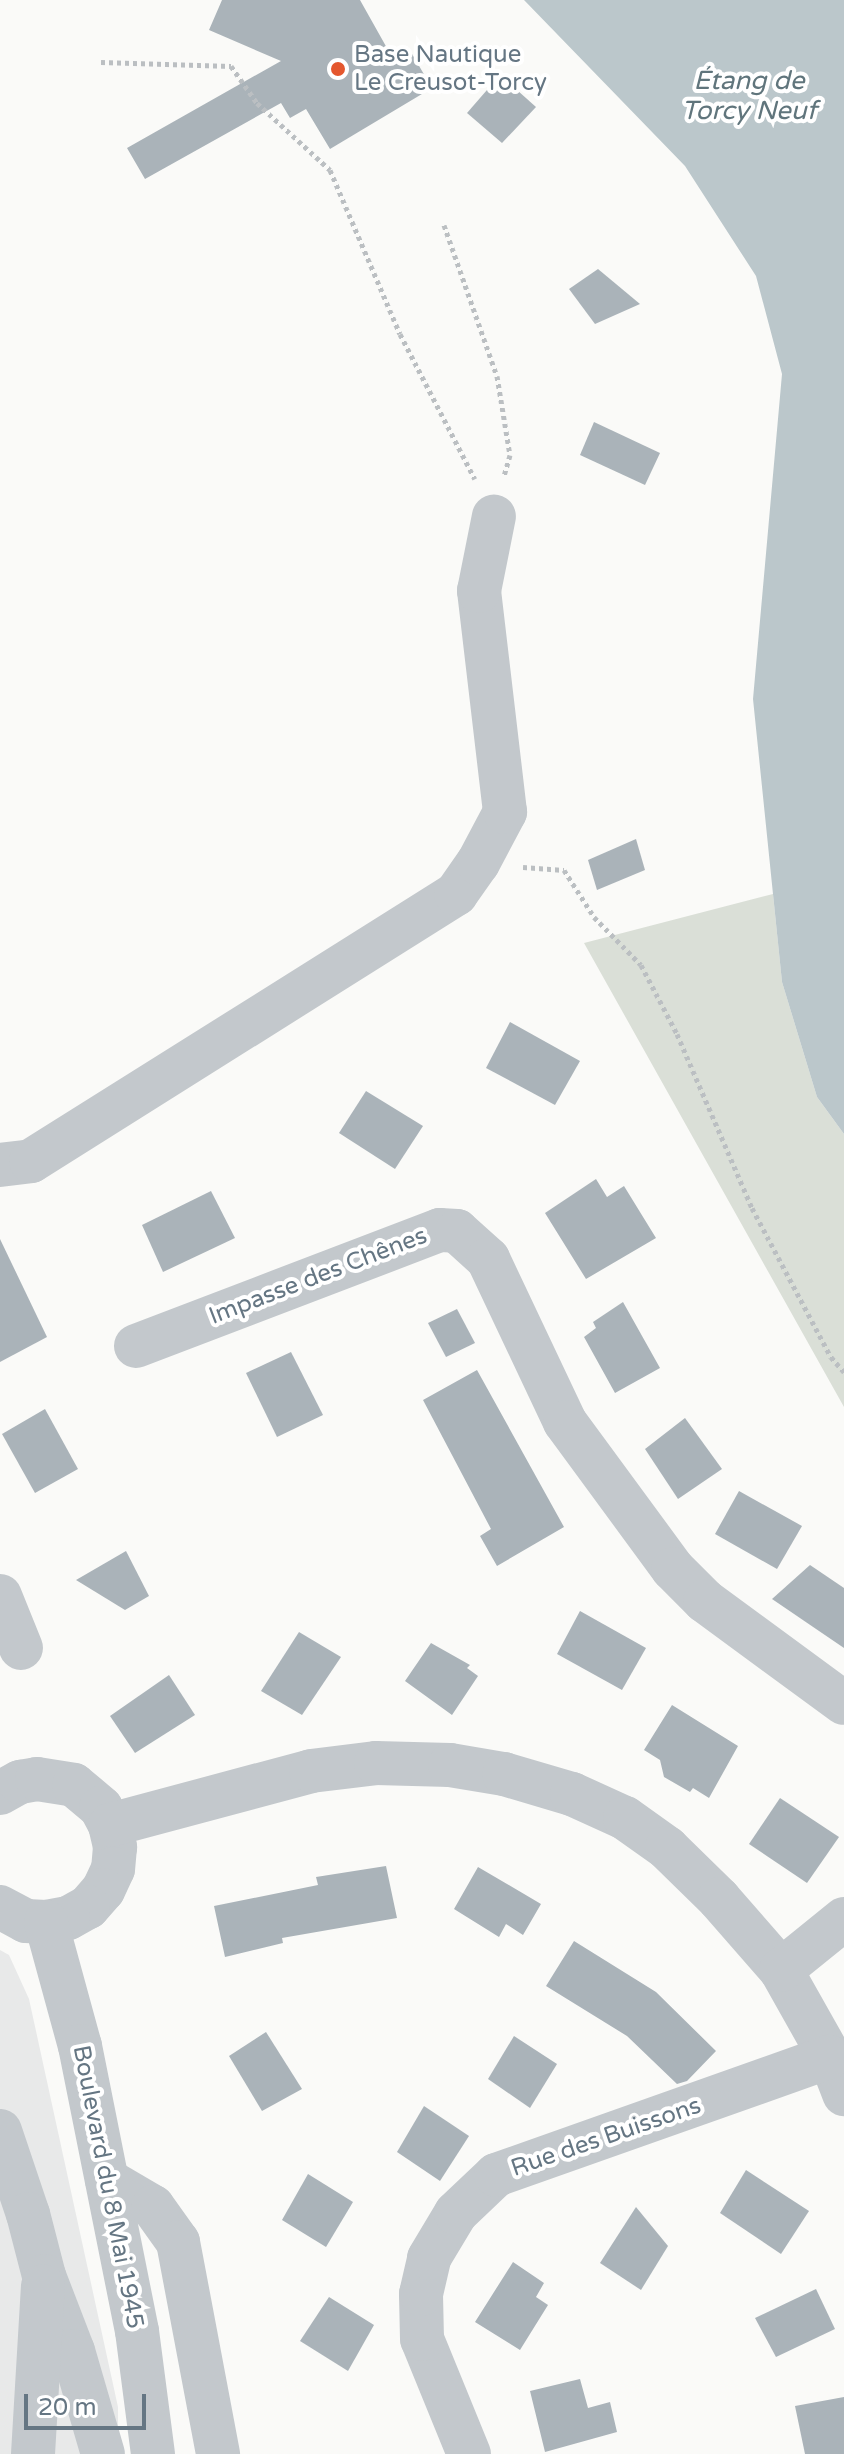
<!DOCTYPE html>
<meta charset="utf-8">
<style>
body{margin:0}
#map{position:relative;width:844px;height:2454px;overflow:hidden;background:#fafaf8;font-family:"Varela Round",sans-serif}
div>[style]{position:absolute}
.built>*{inset:0;background:#e8e9e9}
.green>*{inset:0;background:#dadfd7}
.water>*{inset:0;background:#bbc7cb}
.building>*{inset:0;background:#aab3b9}
.path>*{height:5px;margin-top:-2.5px;transform-origin:0;background:repeating-linear-gradient(90deg,#bbbfc2 0 4px,transparent 0 8px)}
.minor>*{height:44px;margin:-22px;padding:0 22px;transform-origin:22px;border-radius:22px;background:#c3c8cc}
.dots>*{width:22px;height:22px;translate:-50% -50%;box-sizing:border-box;border:4px solid #fff;border-radius:50%}
span{translate:-50% -50%;white-space:nowrap;text-align:center;line-height:1.15;-webkit-text-stroke:8px #fff;paint-order:stroke}
.poi-label{font-size:24px;color:#657683}
.left{translate:0 -50%;text-align:left}
.street-label{font-size:24px;color:#657683}
.water-label{font-size:26px;color:#60757c;font-style:italic}
.scale{position:absolute;left:24px;top:2394px;width:122px;height:36px;box-sizing:border-box;border:4px solid #657683;border-top:0;padding-left:10px;font-size:24px;line-height:28px;white-space:nowrap;color:#657683;-webkit-text-stroke:6px #fff;paint-order:stroke}
</style>
<div id="map">
<div class="built">
<i style="clip-path:polygon(0 1950px,9px 1955px,29px 1999px,118px 2407px,118px 2454px,0 2454px)"></i>
</div>
<div class="green">
<i style="clip-path:polygon(773px 894px,782px 982px,817px 1097px,844px 1134px,844px 1407px,584px 943px)"></i>
</div>
<div class="water">
<i style="clip-path:polygon(524px 0,844px 0,844px 1134px,817px 1097px,782px 982px,753px 699px,782px 374px,756px 276px,685px 166px)"></i>
</div>
<div class="building">
<i style="clip-path:polygon(222px 0,360px 0,392px 57px,408px 47px,432px 88px,330px 149px,306px 109px,290px 118px,281px 103px,145px 179px,127px 148px,281px 61px,209px 30px)"></i>
<i style="clip-path:polygon(500px 75px,536px 107px,502px 143px,467px 113px)"></i>
<i style="clip-path:polygon(598px 269px,640px 304px,595px 324px,569px 289px)"></i>
<i style="clip-path:polygon(594px 422px,660px 453px,645px 485px,580px 455px)"></i>
<i style="clip-path:polygon(636px 839px,645px 870px,597px 890px,588px 860px)"></i>
<i style="clip-path:polygon(510px 1022px,580px 1061px,555px 1105px,486px 1068px)"></i>
<i style="clip-path:polygon(366px 1091px,423px 1126px,395px 1169px,339px 1133px)"></i>
<i style="clip-path:polygon(596px 1179px,607px 1197px,624px 1186px,656px 1238px,586px 1279px,545px 1213px)"></i>
<i style="clip-path:polygon(211px 1191px,235px 1238px,163px 1272px,142px 1225px)"></i>
<i style="clip-path:polygon(0 1239px,47px 1337px,0 1362px)"></i>
<i style="clip-path:polygon(623px 1302px,660px 1368px,615px 1393px,584px 1337px,596px 1328px,593px 1322px)"></i>
<i style="clip-path:polygon(457px 1309px,475px 1343px,446px 1357px,428px 1323px)"></i>
<i style="clip-path:polygon(291px 1352px,323px 1415px,277px 1437px,246px 1373px)"></i>
<i style="clip-path:polygon(477px 1370px,564px 1527px,497px 1566px,480px 1536px,491px 1529px,423px 1400px)"></i>
<i style="clip-path:polygon(45px 1409px,78px 1469px,35px 1493px,2px 1434px)"></i>
<i style="clip-path:polygon(685px 1418px,722px 1469px,678px 1499px,645px 1449px)"></i>
<i style="clip-path:polygon(739px 1491px,802px 1526px,777px 1569px,715px 1534px)"></i>
<i style="clip-path:polygon(126px 1551px,149px 1596px,125px 1610px,76px 1580px)"></i>
<i style="clip-path:polygon(810px 1565px,844px 1588px,844px 1648px,772px 1599px)"></i>
<i style="clip-path:polygon(580px 1611px,646px 1648px,622px 1690px,557px 1654px)"></i>
<i style="clip-path:polygon(299px 1632px,341px 1657px,302px 1715px,261px 1691px)"></i>
<i style="clip-path:polygon(431px 1643px,470px 1665px,467px 1668px,478px 1676px,452px 1715px,405px 1681px)"></i>
<i style="clip-path:polygon(169px 1675px,195px 1715px,135px 1753px,110px 1716px)"></i>
<i style="clip-path:polygon(672px 1705px,738px 1746px,709px 1798px,693px 1788px,690px 1792px,664px 1777px,660px 1760px,644px 1750px)"></i>
<i style="clip-path:polygon(780px 1798px,839px 1837px,807px 1883px,749px 1844px)"></i>
<i style="clip-path:polygon(386px 1866px,397px 1918px,282px 1938px,283px 1943px,225px 1957px,214px 1906px,318px 1885px,316px 1877px)"></i>
<i style="clip-path:polygon(478px 1867px,541px 1904px,523px 1935px,506px 1924px,499px 1937px,454px 1909px)"></i>
<i style="clip-path:polygon(574px 1941px,656px 1992px,716px 2051px,687px 2081px,677px 2084px,627px 2036px,546px 1986px)"></i>
<i style="clip-path:polygon(266px 2032px,302px 2089px,262px 2111px,229px 2056px)"></i>
<i style="clip-path:polygon(514px 2036px,557px 2064px,530px 2108px,488px 2079px)"></i>
<i style="clip-path:polygon(424px 2106px,469px 2136px,440px 2181px,397px 2152px)"></i>
<i style="clip-path:polygon(746px 2170px,809px 2211px,781px 2254px,720px 2213px)"></i>
<i style="clip-path:polygon(308px 2174px,353px 2202px,326px 2247px,282px 2220px)"></i>
<i style="clip-path:polygon(636px 2207px,668px 2246px,641px 2290px,600px 2263px)"></i>
<i style="clip-path:polygon(513px 2262px,544px 2283px,536px 2297px,548px 2305px,520px 2350px,475px 2322px)"></i>
<i style="clip-path:polygon(816px 2289px,835px 2329px,776px 2357px,755px 2318px)"></i>
<i style="clip-path:polygon(329px 2297px,374px 2325px,348px 2371px,300px 2341px)"></i>
<i style="clip-path:polygon(580px 2379px,588px 2408px,610px 2402px,617px 2432px,545px 2452px,530px 2391px)"></i>
<i style="clip-path:polygon(844px 2397px,844px 2454px,805px 2454px,795px 2406px)"></i>
</div>
<div class="path">
<i style="left:101px;top:62px;width:130px;rotate:1.8deg"></i>
<i style="left:231px;top:66px;width:45px;rotate:54.9deg"></i>
<i style="left:257px;top:103px;width:99px;rotate:42.5deg"></i>
<i style="left:330px;top:170px;width:178px;rotate:66.9deg"></i>
<i style="left:400px;top:334px;width:163px;rotate:62.7deg"></i>
<i style="left:444px;top:225px;width:160px;rotate:70.7deg"></i>
<i style="left:497px;top:376px;width:80px;rotate:80.7deg"></i>
<i style="left:510px;top:455px;width:22px;rotate:106deg"></i>
<i style="left:523px;top:867px;width:41px;rotate:4.2deg"></i>
<i style="left:564px;top:870px;width:56px;rotate:57.4deg"></i>
<i style="left:594px;top:917px;width:67px;rotate:45.6deg"></i>
<i style="left:641px;top:965px;width:78px;rotate:62.4deg"></i>
<i style="left:677px;top:1034px;width:189px;rotate:66.7deg"></i>
<i style="left:752px;top:1208px;width:169px;rotate:62.1deg"></i>
<i style="left:831px;top:1357px;width:20px;rotate:49deg"></i>
</div>
<div class="minor">
<i style="left:0;top:1165px;width:31px;rotate:-7deg"></i>
<i style="left:31px;top:1161px;width:502px;rotate:-32.14deg"></i>
<i style="left:456px;top:894px;width:38px;rotate:-55deg"></i>
<i style="left:478px;top:863px;width:58px;rotate:-62.1deg"></i>
<i style="left:505px;top:812px;width:223px;rotate:-96.7deg"></i>
<i style="left:479px;top:591px;width:76px;rotate:-78.7deg"></i>
<i style="left:136px;top:1346px;width:325px;rotate:-20.9deg"></i>
<i style="left:440px;top:1230px;width:17px;rotate:3deg"></i>
<i style="left:457px;top:1231px;width:42px;rotate:42.1deg"></i>
<i style="left:488px;top:1259px;width:180px;rotate:64.7deg"></i>
<i style="left:565px;top:1422px;width:182px;rotate:53.7deg"></i>
<i style="left:673px;top:1569px;width:45px;rotate:45deg"></i>
<i style="left:705px;top:1601px;width:172px;rotate:36.3deg"></i>
<i style="left:0;top:1596px;width:56px;rotate:68deg"></i>
<i style="left:0;top:1793px;width:23px;rotate:-29deg"></i>
<i style="left:20px;top:1782px;width:17px;rotate:-10deg"></i>
<i style="left:37px;top:1779px;width:37px;rotate:9deg"></i>
<i style="left:74px;top:1785px;width:35px;rotate:40deg"></i>
<i style="left:101px;top:1808px;width:19px;rotate:62deg"></i>
<i style="left:110px;top:1825px;width:23px;rotate:77deg"></i>
<i style="left:115px;top:1847px;width:22px;rotate:95deg"></i>
<i style="left:113px;top:1869px;width:23px;rotate:115deg"></i>
<i style="left:103px;top:1890px;width:23px;rotate:131deg"></i>
<i style="left:88px;top:1907px;width:23px;rotate:151deg"></i>
<i style="left:68px;top:1918px;width:22px;rotate:170deg"></i>
<i style="left:46px;top:1922px;width:20px;rotate:-177deg"></i>
<i style="left:26px;top:1921px;width:30px;rotate:-152deg"></i>
<i style="left:110px;top:1825px;width:208px;rotate:-15deg"></i>
<i style="left:311px;top:1771px;width:65px;rotate:-7deg"></i>
<i style="left:376px;top:1763px;width:74px;rotate:1.5deg"></i>
<i style="left:450px;top:1765px;width:55px;rotate:9.5deg"></i>
<i style="left:504px;top:1774px;width:71px;rotate:16.4deg"></i>
<i style="left:572px;top:1794px;width:58px;rotate:24.4deg"></i>
<i style="left:625px;top:1818px;width:52px;rotate:35.5deg"></i>
<i style="left:667px;top:1848px;width:73px;rotate:44.4deg"></i>
<i style="left:719px;top:1899px;width:94px;rotate:48.9deg"></i>
<i style="left:781px;top:1970px;width:100px;rotate:60.6deg"></i>
<i style="left:830px;top:2057px;width:40px;rotate:69deg"></i>
<i style="left:46px;top:1922px;width:129px;rotate:74.7deg"></i>
<i style="left:80px;top:2046px;width:291px;rotate:78.7deg"></i>
<i style="left:137px;top:2331px;width:124px;rotate:82.6deg"></i>
<i style="left:781px;top:1970px;width:81px;rotate:-39deg"></i>
<i style="left:0;top:2131px;width:88px;rotate:71.4deg"></i>
<i style="left:28px;top:2214px;width:64px;rotate:75.5deg"></i>
<i style="left:44px;top:2276px;width:80px;rotate:68.9deg"></i>
<i style="left:73px;top:2351px;width:107px;rotate:73.8deg"></i>
<i style="left:107px;top:2180px;width:53px;rotate:30.4deg"></i>
<i style="left:153px;top:2207px;width:43px;rotate:54.5deg"></i>
<i style="left:178px;top:2242px;width:216px;rotate:79.3deg"></i>
<i style="left:33px;top:2454px;width:168px;rotate:-86.6deg"></i>
<i style="left:469px;top:2454px;width:124px;rotate:-112.2deg"></i>
<i style="left:422px;top:2339px;width:45px;rotate:-91.3deg"></i>
<i style="left:421px;top:2294px;width:37px;rotate:-77deg"></i>
<i style="left:429px;top:2258px;width:52px;rotate:-59deg"></i>
<i style="left:456px;top:2213px;width:55px;rotate:-43.5deg"></i>
<i style="left:496px;top:2175px;width:354px;rotate:-19.5deg"></i>
</div>
<div class="dots">
<i style="left:338px;top:69px;background:#e4572e"></i>
</div>
<div class="poi-label">
<span class="left" style="left:354px;top:69px">Base Nautique<br>Le Creusot-Torcy</span>
</div>
<div class="street-label">
<span style="left:318px;top:1276px;rotate:-21deg">Impasse des Chênes</span>
<span style="left:606px;top:2137px;rotate:-19deg">Rue des Buissons</span>
<span style="left:108px;top:2187px;rotate:79deg">Boulevard du 8 Mai 1945</span>
</div>
<div class="water-label">
<span style="left:749px;top:96px">Étang de<br>Torcy Neuf</span>
</div>
<div class="scale">20 m</div>
</div>
